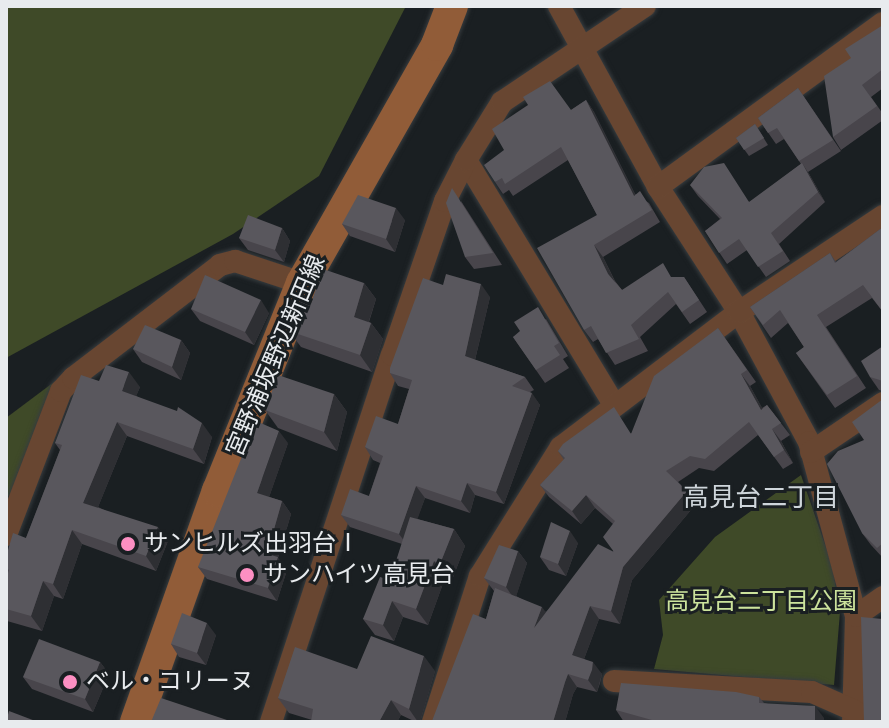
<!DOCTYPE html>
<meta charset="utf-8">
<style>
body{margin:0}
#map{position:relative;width:889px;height:728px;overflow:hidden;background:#1a1f22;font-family:"Nunito Sans","Noto Sans JP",sans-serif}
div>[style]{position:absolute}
.green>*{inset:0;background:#3f4a28}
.roads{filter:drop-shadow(0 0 2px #373c3f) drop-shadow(0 0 2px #373c3f)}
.minor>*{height:22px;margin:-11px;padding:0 11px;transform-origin:11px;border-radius:11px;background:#684631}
.secondary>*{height:32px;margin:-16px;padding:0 16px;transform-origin:16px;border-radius:16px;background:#915c38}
.wall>*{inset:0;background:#48454b}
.shaded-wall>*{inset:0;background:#2e2f33}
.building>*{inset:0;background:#59575d}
.dots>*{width:22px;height:22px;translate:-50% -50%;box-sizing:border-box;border:4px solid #1a1f22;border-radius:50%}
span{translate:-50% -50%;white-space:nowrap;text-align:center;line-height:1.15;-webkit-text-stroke:6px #1a1f22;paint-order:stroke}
.street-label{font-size:24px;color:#e8ebee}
.poi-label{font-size:24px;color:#e8ebee}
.left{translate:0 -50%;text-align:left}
.park-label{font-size:24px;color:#cce39c}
.neighbourhood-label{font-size:26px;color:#cfd6db}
.frame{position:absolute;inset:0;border:8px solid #e8ebee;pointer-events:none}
</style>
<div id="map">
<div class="green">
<i style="clip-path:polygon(6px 6px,406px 6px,319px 176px,233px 234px,6px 358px)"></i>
<i style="clip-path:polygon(54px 382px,13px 492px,6px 498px,6px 418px)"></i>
<i style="clip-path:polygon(801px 475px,832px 565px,840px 612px,834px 685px,654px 669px,663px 635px,659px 600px,715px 537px)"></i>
</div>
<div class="roads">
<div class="minor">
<i style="left:559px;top:6px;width:206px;rotate:61.3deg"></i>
<i style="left:658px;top:187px;width:149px;rotate:57.1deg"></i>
<i style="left:739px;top:312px;width:148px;rotate:61.7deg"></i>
<i style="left:809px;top:442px;width:180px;rotate:74.9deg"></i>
<i style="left:856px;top:616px;width:106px;rotate:91.6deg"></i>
<i style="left:466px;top:160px;width:285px;rotate:58.8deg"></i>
<i style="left:658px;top:187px;width:278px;rotate:-36.1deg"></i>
<i style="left:811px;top:452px;width:87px;rotate:-34.2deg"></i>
<i style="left:6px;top:535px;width:154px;rotate:-69.1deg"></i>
<i style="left:61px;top:391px;width:18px;rotate:-47deg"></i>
<i style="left:73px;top:378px;width:185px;rotate:-37.5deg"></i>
<i style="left:220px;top:265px;width:16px;rotate:-15deg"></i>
<i style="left:235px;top:261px;width:71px;rotate:18.2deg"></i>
<i style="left:856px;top:616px;width:33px;rotate:-35deg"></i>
<i style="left:614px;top:681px;width:198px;rotate:3.2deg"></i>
<i style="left:812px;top:692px;width:47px;rotate:23.8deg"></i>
<i style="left:271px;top:722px;width:386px;rotate:-71.8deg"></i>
<i style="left:392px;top:355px;width:163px;rotate:-71deg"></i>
<i style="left:445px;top:201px;width:46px;rotate:-62.9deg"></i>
<i style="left:466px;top:160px;width:68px;rotate:-58.2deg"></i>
<i style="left:502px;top:102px;width:172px;rotate:-33.9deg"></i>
<i style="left:433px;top:722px;width:153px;rotate:-72.2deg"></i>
<i style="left:480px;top:576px;width:152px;rotate:-57.9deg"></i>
<i style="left:561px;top:447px;width:223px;rotate:-37.2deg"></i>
<i style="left:739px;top:312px;width:173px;rotate:-33.7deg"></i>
</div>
<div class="secondary">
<i style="left:136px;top:722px;width:245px;rotate:-70.5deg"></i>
<i style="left:218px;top:491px;width:224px;rotate:-68deg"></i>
<i style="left:302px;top:283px;width:274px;rotate:-60.4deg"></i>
<i style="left:437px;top:45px;width:42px;rotate:-69deg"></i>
</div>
</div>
<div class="wall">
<i style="clip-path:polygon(883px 25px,883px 88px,871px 97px,883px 114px,883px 120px,841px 150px,833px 137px,851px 58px)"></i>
<i style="clip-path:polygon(798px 88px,841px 151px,808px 172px,825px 202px,779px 244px,790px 261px,766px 277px,747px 250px,727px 264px,705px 231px,720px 219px,698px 196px,690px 185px,750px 202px,801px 164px,784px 139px,776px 144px,758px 118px)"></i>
<i style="clip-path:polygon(586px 100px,594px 112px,635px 194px,649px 203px,660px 222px,603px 257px,615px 281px,622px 290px,673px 277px,684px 277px,707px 312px,690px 324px,676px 304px,640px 337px,648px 351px,615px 365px,598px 339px,593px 342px,584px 330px,597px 215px,568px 160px,513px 196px,509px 190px,503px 194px,495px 182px,571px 110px)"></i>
<i style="clip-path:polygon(755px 124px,768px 145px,749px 156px,736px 138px)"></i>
<i style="clip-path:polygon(461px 201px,502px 265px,474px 269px,465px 257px)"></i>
<i style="clip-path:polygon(405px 220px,395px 252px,350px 236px,342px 224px)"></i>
<i style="clip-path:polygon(883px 227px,883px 312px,872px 298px,826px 327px,866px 388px,835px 408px,796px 353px,804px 347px,788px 323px,771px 338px,750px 307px,830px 253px,836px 262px)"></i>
<i style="clip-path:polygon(282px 228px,290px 241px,284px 262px,248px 250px,239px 238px)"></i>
<i style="clip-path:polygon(364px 283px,376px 299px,369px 322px,371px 323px,383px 339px,372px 372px,301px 347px,289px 331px,311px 303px)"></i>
<i style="clip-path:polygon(443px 285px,490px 297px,475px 360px,525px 377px,534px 390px,530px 392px,540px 405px,504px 504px,475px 495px,470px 513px,425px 498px,417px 519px,454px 529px,465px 546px,452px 580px,445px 578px,428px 625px,403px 617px,394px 641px,375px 635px,363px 619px,390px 580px,402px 544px,350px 527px,341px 515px,369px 496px,380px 463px,373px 460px,365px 447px,398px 424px,409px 389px,398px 386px,390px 373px)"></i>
<i style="clip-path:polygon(191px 309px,269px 313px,254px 345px,200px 321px)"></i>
<i style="clip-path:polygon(546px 319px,568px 356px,563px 359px,569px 368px,545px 383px,513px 337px)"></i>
<i style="clip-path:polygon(718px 328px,756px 382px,750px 386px,762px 408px,767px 405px,790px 435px,781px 441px,793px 463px,783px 469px,758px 435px,714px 471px,699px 468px,678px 482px,687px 491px,696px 504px,632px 580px,620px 624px,599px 619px,584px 659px,602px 674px,600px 683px,597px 692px,577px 687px,573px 694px,565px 722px,432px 722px,432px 721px,486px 619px,494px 591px,484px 578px,518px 551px,527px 563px,516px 596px,546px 612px,613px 552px,613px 524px,595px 508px,581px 524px,549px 497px,540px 485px,564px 460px,558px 451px,632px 433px)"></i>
<i style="clip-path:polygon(181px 340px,190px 353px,181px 380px,142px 362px,133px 349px)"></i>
<i style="clip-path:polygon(883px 346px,883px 391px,879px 390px,870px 377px)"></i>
<i style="clip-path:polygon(99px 381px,140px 387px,136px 396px,212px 437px,204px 464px,127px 436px,98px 507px,168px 541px,156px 571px,82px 544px,63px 599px,54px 596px,42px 631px,7px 621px,6px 579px,8px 574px,6px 572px,6px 557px,26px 538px,60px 450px,55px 443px)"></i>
<i style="clip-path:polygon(334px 394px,347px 412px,337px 451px,278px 428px,265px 410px)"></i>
<i style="clip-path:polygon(883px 399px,883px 558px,871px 545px,862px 533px,864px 440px)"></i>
<i style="clip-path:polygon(288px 443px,269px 497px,282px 501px,291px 514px,278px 558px,287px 570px,277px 601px,207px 579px,198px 567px)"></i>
<i style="clip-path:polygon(578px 543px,566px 576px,549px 570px,540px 557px)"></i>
<i style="clip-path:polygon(216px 635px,206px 665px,179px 657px,171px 644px)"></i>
<i style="clip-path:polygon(100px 662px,109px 674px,93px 712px,32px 689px,23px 677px)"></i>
<i style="clip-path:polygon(357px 669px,435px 671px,420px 722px,416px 722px,401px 715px,397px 722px,311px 722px,312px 720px,289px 713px,278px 698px)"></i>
<i style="clip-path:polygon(759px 697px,764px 703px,824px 718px,824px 722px,624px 722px,616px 710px)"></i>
</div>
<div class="shaded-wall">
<i style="clip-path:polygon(586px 100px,594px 112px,642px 208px,634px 196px)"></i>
<i style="clip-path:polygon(802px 163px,809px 174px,825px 202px,818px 192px)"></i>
<i style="clip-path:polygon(396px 208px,405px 220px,395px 252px,386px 239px)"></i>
<i style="clip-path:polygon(282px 228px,290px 241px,284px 262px,275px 250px)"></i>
<i style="clip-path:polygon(594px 245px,603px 257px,617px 286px,608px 274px)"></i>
<i style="clip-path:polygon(364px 283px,376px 299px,365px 333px,354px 317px)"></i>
<i style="clip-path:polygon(481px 284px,490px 297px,473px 368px,465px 356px)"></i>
<i style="clip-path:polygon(261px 300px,269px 313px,254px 345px,245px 332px)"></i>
<i style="clip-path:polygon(371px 323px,383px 339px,372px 372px,360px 355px)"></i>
<i style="clip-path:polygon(181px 340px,190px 353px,181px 380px,172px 367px)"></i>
<i style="clip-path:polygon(129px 372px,140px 387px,132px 406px,122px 391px)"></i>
<i style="clip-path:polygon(741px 374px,750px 386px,770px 422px,761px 410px)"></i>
<i style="clip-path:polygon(532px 393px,540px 405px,504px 504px,496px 492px)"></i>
<i style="clip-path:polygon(334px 394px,347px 412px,337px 451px,324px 432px)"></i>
<i style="clip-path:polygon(117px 422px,127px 436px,94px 517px,83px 503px)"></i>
<i style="clip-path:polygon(202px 423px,212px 437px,204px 464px,193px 449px)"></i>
<i style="clip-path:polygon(772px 429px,781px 441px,793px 463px,784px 450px)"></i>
<i style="clip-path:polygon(279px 431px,288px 443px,266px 506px,257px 493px)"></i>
<i style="clip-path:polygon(467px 483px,475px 495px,470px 513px,461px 501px)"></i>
<i style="clip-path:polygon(416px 486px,425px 498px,408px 546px,399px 534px)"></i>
<i style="clip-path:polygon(687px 491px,696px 504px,632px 580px,620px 624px,611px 611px,623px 567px)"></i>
<i style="clip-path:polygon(586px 495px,595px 508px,581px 524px,572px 511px)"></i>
<i style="clip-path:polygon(282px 501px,291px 514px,278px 558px,287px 570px,277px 601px,268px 588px,267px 554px)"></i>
<i style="clip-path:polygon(158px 527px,168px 541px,156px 571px,146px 556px)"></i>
<i style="clip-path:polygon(454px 529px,465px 546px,452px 580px,440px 564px)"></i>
<i style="clip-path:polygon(72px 530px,82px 544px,63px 599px,53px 584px)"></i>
<i style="clip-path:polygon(570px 531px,578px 543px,566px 576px,558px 564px)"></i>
<i style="clip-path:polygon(518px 551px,527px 563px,515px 600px,506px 587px)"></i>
<i style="clip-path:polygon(434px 561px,445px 578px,428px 625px,416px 609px)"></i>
<i style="clip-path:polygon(43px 581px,54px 596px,42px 631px,31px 616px)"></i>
<i style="clip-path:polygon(392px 601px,403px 617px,394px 641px,383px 625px)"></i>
<i style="clip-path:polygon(590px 606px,599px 619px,581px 667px,572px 655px)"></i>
<i style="clip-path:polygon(542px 607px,551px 619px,534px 628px)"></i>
<i style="clip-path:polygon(207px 623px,216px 635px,206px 665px,197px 653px)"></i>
<i style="clip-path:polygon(424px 656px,435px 671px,420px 722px,418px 722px,409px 709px)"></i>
<i style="clip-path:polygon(100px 662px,109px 674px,93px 712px,85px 699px)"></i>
<i style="clip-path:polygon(593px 662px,602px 674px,597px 692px,588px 680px)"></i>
<i style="clip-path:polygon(568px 674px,577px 687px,573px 694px,565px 722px,553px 722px,565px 682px)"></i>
<i style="clip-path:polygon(391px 700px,401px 715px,397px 722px,379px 722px)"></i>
<i style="clip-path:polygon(815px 706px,824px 718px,824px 722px,815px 722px)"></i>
</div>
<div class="building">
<i style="clip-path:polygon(883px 25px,883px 69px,862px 85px,877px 106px,833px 137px,824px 76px,851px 58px,845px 49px)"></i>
<i style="clip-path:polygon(550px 81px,571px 110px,586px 100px,634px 196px,640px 191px,652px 210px,594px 245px,608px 274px,622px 290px,663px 263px,671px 277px,684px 277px,699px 300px,682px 312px,668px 292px,631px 325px,639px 339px,606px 353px,591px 326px,584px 330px,537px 248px,597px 215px,561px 147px,505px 184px,502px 178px,495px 182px,484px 165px,504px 150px,492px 129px,528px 105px,523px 97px)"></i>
<i style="clip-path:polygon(798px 88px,833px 140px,799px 161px,777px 128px,768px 133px,758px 118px)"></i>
<i style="clip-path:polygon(755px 124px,764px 138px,744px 150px,736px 138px)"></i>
<i style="clip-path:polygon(724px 163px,749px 202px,802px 163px,818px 192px,771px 233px,783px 251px,758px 267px,739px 239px,719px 253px,705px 231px,722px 218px,690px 185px,704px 167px)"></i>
<i style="clip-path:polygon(452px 188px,493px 253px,465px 257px,446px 203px)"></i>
<i style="clip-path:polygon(358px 195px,396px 208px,386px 239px,342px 224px)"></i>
<i style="clip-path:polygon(248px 215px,282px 228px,275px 250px,239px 238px)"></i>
<i style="clip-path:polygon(883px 227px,883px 312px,863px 285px,817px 315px,857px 376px,827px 395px,796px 353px,804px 347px,780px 310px,763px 325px,750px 307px,830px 253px,835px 263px)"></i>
<i style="clip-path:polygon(323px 269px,364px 283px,354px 317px,371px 323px,360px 355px,289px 331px,301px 299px,311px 303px)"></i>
<i style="clip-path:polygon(446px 274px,481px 284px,465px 356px,525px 377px,512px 386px,532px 393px,496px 492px,467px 483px,461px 501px,416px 486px,399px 534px,341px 515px,350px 489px,369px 496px,383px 456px,365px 447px,376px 416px,398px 424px,412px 380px,390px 373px,390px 368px,423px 278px,443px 285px)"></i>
<i style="clip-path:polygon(205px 275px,261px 300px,245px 332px,191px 309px)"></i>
<i style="clip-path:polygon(538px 307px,559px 343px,554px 346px,560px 355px,536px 370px,513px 337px,520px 331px,514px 322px)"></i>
<i style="clip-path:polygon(145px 325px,181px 340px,172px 367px,133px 349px)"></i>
<i style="clip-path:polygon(718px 328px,747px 370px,741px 374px,761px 410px,767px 405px,781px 423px,772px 429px,784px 450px,774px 457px,749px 422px,705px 459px,690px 456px,666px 471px,687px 491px,623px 567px,611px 611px,590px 606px,572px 655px,593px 662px,592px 670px,588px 680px,568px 674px,565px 682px,553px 722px,434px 722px,432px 721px,473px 614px,486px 619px,495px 588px,542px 607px,534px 628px,598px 544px,614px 552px,603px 537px,615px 521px,586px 495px,572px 511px,540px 485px,565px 458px,558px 451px,563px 444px,614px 407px,631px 434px,654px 376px)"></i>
<i style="clip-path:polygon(883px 346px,883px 381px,870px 377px,861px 361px)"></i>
<i style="clip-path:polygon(106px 365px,129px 372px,122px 391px,177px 411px,178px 407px,202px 423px,193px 449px,117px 422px,83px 503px,158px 527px,146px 556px,72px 530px,53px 584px,43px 581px,31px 616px,6px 609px,6px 579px,9px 570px,6px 568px,6px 557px,13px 533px,26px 538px,62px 445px,55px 443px,81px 375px,99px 381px)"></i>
<i style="clip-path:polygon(278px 375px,334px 394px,324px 432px,265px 410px)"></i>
<i style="clip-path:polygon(883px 399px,883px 543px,877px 548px,862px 533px,827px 464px,838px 451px,864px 440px,852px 422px)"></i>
<i style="clip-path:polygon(256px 421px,279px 431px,257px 493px,282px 501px,267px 554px,278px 557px,268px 588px,198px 567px)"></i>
<i style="clip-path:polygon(410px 517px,454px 529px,440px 564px,434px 561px,416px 609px,392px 601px,383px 625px,363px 619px,380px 577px,390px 580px)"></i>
<i style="clip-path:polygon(551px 522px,570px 531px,558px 564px,540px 557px)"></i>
<i style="clip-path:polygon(499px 545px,518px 551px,506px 587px,484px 578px)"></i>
<i style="clip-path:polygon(182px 613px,207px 623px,197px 653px,171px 644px)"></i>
<i style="clip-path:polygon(861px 617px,883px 619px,883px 722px,864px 722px)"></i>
<i style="clip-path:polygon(371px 636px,424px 656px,409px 709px,391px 700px,379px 722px,311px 722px,313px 709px,278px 698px,295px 647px,357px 669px)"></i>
<i style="clip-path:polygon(39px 639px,100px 662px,85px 699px,23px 677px)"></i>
<i style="clip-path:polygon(621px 683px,736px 692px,759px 697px,759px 703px,815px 706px,815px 722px,659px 722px,616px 710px)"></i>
<i style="clip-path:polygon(161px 698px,227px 720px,226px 722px,151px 722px)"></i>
<i style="clip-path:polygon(9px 711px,38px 722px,6px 722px)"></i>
</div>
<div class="dots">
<i style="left:128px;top:544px;background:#fc8fc2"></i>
<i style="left:247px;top:575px;background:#fc8fc2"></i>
<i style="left:70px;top:682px;background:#fc8fc2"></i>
</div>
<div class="street-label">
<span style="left:276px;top:356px;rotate:-67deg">宮野浦坂野辺新田線</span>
</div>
<div class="poi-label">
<span class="left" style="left:144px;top:544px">サンヒルズ出羽台Ⅰ</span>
<span class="left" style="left:263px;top:575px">サンハイツ高見台</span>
<span class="left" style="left:86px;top:682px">ベル・コリーヌ</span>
</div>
<div class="park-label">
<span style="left:761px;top:602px">高見台二丁目公園</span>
</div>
<div class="neighbourhood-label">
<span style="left:761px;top:498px">高見台二丁目</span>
</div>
<div class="frame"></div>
</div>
